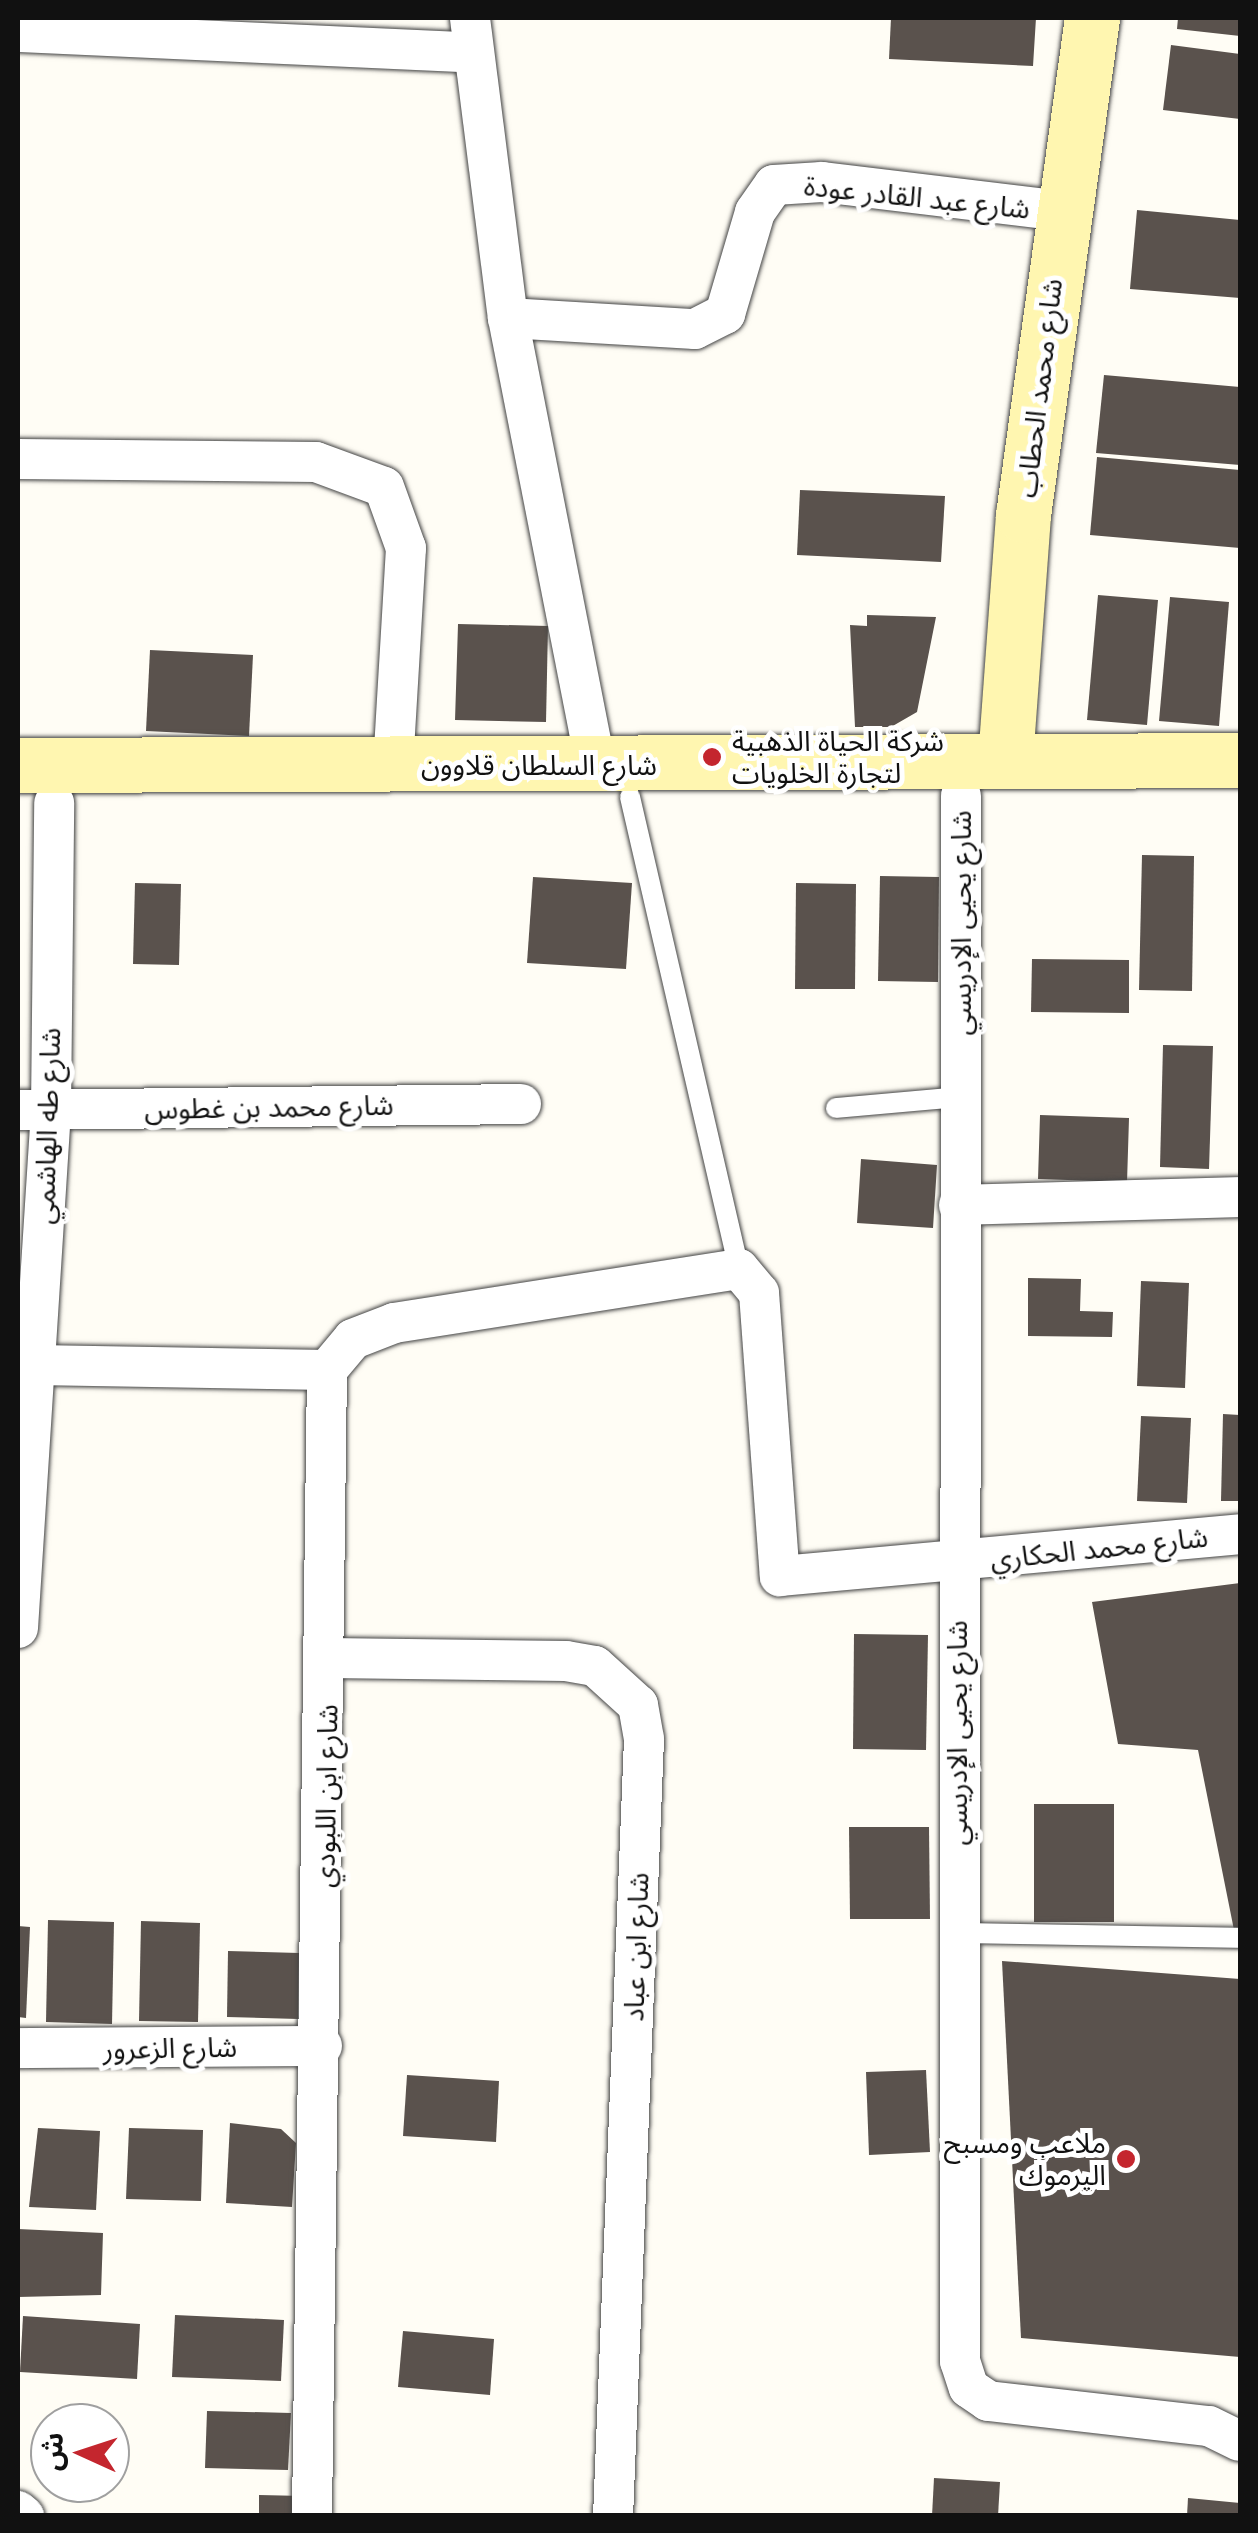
<!DOCTYPE html>
<meta charset="utf-8">
<style>
body{margin:0}
#map{position:relative;width:1258px;height:2533px;overflow:hidden;background:#fffdf5;font-family:Lora,"Noto Sans Arabic",serif}
div>[style]{position:absolute}
.building>*{inset:0;background:#5a524d}
.roads{filter:drop-shadow(0 0 2px #444) drop-shadow(0 0 2px #444)}
.lane>*{height:20px;margin:-10px;padding:0 10px;transform-origin:10px;border-radius:10px;background:#fff}
.street>*{height:40px;margin:-20px;padding:0 20px;transform-origin:20px;border-radius:20px;background:#fff}
.secondary>*{height:55px;margin:-27.5px;padding:0 27.5px;transform-origin:27.5px;border-radius:27.5px;background:#fff6b0}
.dots>*{width:28px;height:28px;translate:-50% -50%;box-sizing:border-box;border:5px solid #fff;border-radius:50%}
span{translate:-50% -50%;white-space:nowrap;text-align:center;line-height:1.15;-webkit-text-stroke:10px #fff;paint-order:stroke}
.street-label{font-size:28px;color:#111}
.poi-label{font-size:28px;color:#111}
.left{translate:0 -50%;text-align:left}
.right{translate:-100% -50%;text-align:right}
.frame{position:absolute;inset:0;border:20px solid #111;pointer-events:none}
.north{position:absolute;left:30px;top:2403px;width:100px;height:100px;box-sizing:border-box;background:#fff;border:2px solid #a0a0a0;border-radius:50%;rotate:273deg;font-size:28px;font-weight:700;line-height:40px;text-align:center;color:#111}
.north::after{content:'';display:block;margin:auto;width:35px;height:45px;background:#c4262e;clip-path:polygon(50% 0,100% 100%,50% 72%,0 100%)}
</style>
<div id="map">
<div class="building">
<i style="clip-path:polygon(891px 18px,1036px 18px,1033px 66px,889px 59px)"></i>
<i style="clip-path:polygon(1178px 18px,1240px 18px,1240px 36px,1177px 29px)"></i>
<i style="clip-path:polygon(1171px 45px,1240px 54px,1240px 119px,1163px 110px)"></i>
<i style="clip-path:polygon(1137px 210px,1240px 220px,1240px 298px,1130px 289px)"></i>
<i style="clip-path:polygon(1104px 375px,1240px 387px,1240px 465px,1096px 453px)"></i>
<i style="clip-path:polygon(1097px 457px,1240px 470px,1240px 548px,1090px 535px)"></i>
<i style="clip-path:polygon(800px 490px,945px 496px,941px 562px,797px 555px)"></i>
<i style="clip-path:polygon(1098px 595px,1158px 600px,1147px 725px,1087px 720px)"></i>
<i style="clip-path:polygon(1170px 597px,1229px 602px,1219px 726px,1159px 721px)"></i>
<i style="clip-path:polygon(867px 615px,936px 617px,917px 712px,891px 727px,855px 727px,850px 625px,867px 626px)"></i>
<i style="clip-path:polygon(458px 624px,548px 626px,546px 722px,455px 720px)"></i>
<i style="clip-path:polygon(150px 650px,253px 655px,249px 736px,146px 731px)"></i>
<i style="clip-path:polygon(1142px 855px,1194px 856px,1192px 991px,1139px 990px)"></i>
<i style="clip-path:polygon(880px 876px,939px 877px,938px 982px,878px 981px)"></i>
<i style="clip-path:polygon(533px 877px,632px 883px,626px 969px,527px 963px)"></i>
<i style="clip-path:polygon(135px 883px,181px 884px,179px 965px,133px 964px)"></i>
<i style="clip-path:polygon(796px 883px,856px 884px,855px 989px,795px 989px)"></i>
<i style="clip-path:polygon(1032px 959px,1129px 960px,1129px 1013px,1031px 1012px)"></i>
<i style="clip-path:polygon(1163px 1045px,1213px 1046px,1209px 1169px,1160px 1167px)"></i>
<i style="clip-path:polygon(1040px 1115px,1129px 1118px,1127px 1182px,1038px 1179px)"></i>
<i style="clip-path:polygon(861px 1159px,937px 1165px,933px 1228px,857px 1223px)"></i>
<i style="clip-path:polygon(1028px 1278px,1081px 1279px,1080px 1311px,1113px 1312px,1112px 1337px,1028px 1336px)"></i>
<i style="clip-path:polygon(1141px 1281px,1189px 1283px,1185px 1388px,1137px 1386px)"></i>
<i style="clip-path:polygon(1223px 1414px,1240px 1415px,1240px 1501px,1221px 1501px)"></i>
<i style="clip-path:polygon(1141px 1416px,1191px 1418px,1187px 1503px,1137px 1501px)"></i>
<i style="clip-path:polygon(1240px 1583px,1240px 1934px,1235px 1935px,1198px 1750px,1118px 1744px,1092px 1602px)"></i>
<i style="clip-path:polygon(854px 1634px,928px 1635px,926px 1750px,853px 1749px)"></i>
<i style="clip-path:polygon(1034px 1804px,1114px 1804px,1114px 1922px,1034px 1922px)"></i>
<i style="clip-path:polygon(849px 1827px,929px 1827px,930px 1919px,850px 1919px)"></i>
<i style="clip-path:polygon(48px 1920px,114px 1922px,112px 2024px,46px 2022px)"></i>
<i style="clip-path:polygon(141px 1921px,200px 1923px,198px 2022px,139px 2021px)"></i>
<i style="clip-path:polygon(18px 1926px,30px 1927px,26px 2018px,18px 2017px)"></i>
<i style="clip-path:polygon(228px 1951px,299px 1953px,298px 2019px,227px 2017px)"></i>
<i style="clip-path:polygon(1002px 1961px,1240px 1979px,1240px 2357px,1021px 2338px)"></i>
<i style="clip-path:polygon(926px 2070px,930px 2152px,869px 2155px,866px 2072px)"></i>
<i style="clip-path:polygon(407px 2075px,499px 2081px,496px 2142px,403px 2136px)"></i>
<i style="clip-path:polygon(230px 2123px,281px 2129px,296px 2143px,292px 2207px,226px 2203px)"></i>
<i style="clip-path:polygon(38px 2128px,100px 2131px,96px 2210px,29px 2207px)"></i>
<i style="clip-path:polygon(129px 2128px,203px 2130px,201px 2201px,126px 2199px)"></i>
<i style="clip-path:polygon(18px 2229px,103px 2233px,101px 2295px,18px 2297px)"></i>
<i style="clip-path:polygon(175px 2315px,284px 2320px,281px 2381px,172px 2377px)"></i>
<i style="clip-path:polygon(23px 2316px,140px 2324px,137px 2379px,20px 2372px)"></i>
<i style="clip-path:polygon(403px 2331px,494px 2339px,490px 2395px,398px 2387px)"></i>
<i style="clip-path:polygon(207px 2411px,291px 2413px,288px 2470px,205px 2468px)"></i>
<i style="clip-path:polygon(934px 2478px,1000px 2482px,998px 2516px,932px 2516px)"></i>
<i style="clip-path:polygon(259px 2495px,304px 2496px,303px 2516px,259px 2516px)"></i>
<i style="clip-path:polygon(1188px 2498px,1240px 2503px,1240px 2516px,1187px 2516px)"></i>
</div>
<div class="roads">
<div class="lane">
<i style="left:630px;top:797px;width:484px;rotate:77deg"></i>
<i style="left:836px;top:1108px;width:124px;rotate:-5.1deg"></i>
<i style="left:958px;top:1933px;width:282px;rotate:1deg"></i>
</div>
<div class="street">
<i style="left:470px;top:18px;width:302px;rotate:82.8deg"></i>
<i style="left:508px;top:318px;width:456px;rotate:78.9deg"></i>
<i style="left:18px;top:32px;width:456px;rotate:2.6deg"></i>
<i style="left:508px;top:318px;width:187px;rotate:3.4deg"></i>
<i style="left:695px;top:329px;width:34px;rotate:-27deg"></i>
<i style="left:725px;top:314px;width:106px;rotate:-73.6deg"></i>
<i style="left:755px;top:212px;width:33px;rotate:-55deg"></i>
<i style="left:774px;top:185px;width:48px;rotate:-3.6deg"></i>
<i style="left:822px;top:182px;width:242px;rotate:6.9deg"></i>
<i style="left:18px;top:459px;width:298px;rotate:0.6deg"></i>
<i style="left:316px;top:462px;width:72px;rotate:20.2deg"></i>
<i style="left:384px;top:487px;width:65px;rotate:70.2deg"></i>
<i style="left:406px;top:548px;width:217px;rotate:93.4deg"></i>
<i style="left:961px;top:796px;width:1565px;rotate:90.04deg"></i>
<i style="left:960px;top:2361px;width:28px;rotate:72deg"></i>
<i style="left:969px;top:2388px;width:23px;rotate:34deg"></i>
<i style="left:988px;top:2401px;width:222px;rotate:6.5deg"></i>
<i style="left:1209px;top:2426px;width:34px;rotate:26deg"></i>
<i style="left:18px;top:1110px;width:503px;rotate:-0.68deg"></i>
<i style="left:959px;top:1205px;width:281px;rotate:-1.6deg"></i>
<i style="left:35px;top:1365px;width:292px;rotate:1deg"></i>
<i style="left:327px;top:1370px;width:40px;rotate:-50deg"></i>
<i style="left:353px;top:1339px;width:44px;rotate:-21.3deg"></i>
<i style="left:394px;top:1323px;width:349px;rotate:-8.9deg"></i>
<i style="left:739px;top:1269px;width:31px;rotate:50deg"></i>
<i style="left:759px;top:1293px;width:284px;rotate:85.8deg"></i>
<i style="left:780px;top:1576px;width:462px;rotate:-5.2deg"></i>
<i style="left:18px;top:1628px;width:519px;rotate:-86.35deg"></i>
<i style="left:51px;top:1110px;width:307px;rotate:-89.4deg"></i>
<i style="left:328px;top:1658px;width:238px;rotate:0.7deg"></i>
<i style="left:566px;top:1661px;width:29px;rotate:10deg"></i>
<i style="left:595px;top:1666px;width:58px;rotate:42.2deg"></i>
<i style="left:638px;top:1705px;width:35px;rotate:80deg"></i>
<i style="left:644px;top:1739px;width:778px;rotate:92.28deg"></i>
<i style="left:18px;top:2048px;width:304px;rotate:-0.4deg"></i>
<i style="left:18px;top:2511px;width:8px;rotate:40deg"></i>
<i style="left:312px;top:2516px;width:1146px;rotate:-89.25deg"></i>
</div>
<div class="secondary">
<i style="left:1005px;top:760px;width:246px;rotate:-85.8deg"></i>
<i style="left:1023px;top:515px;width:502px;rotate:-82.1deg"></i>
<i style="left:18px;top:765px;width:1222px;rotate:-0.23deg"></i>
</div>
</div>
<div class="dots">
<i style="left:712px;top:757px;background:#c4262e"></i>
<i style="left:1126px;top:2159px;background:#c4262e"></i>
</div>
<div class="street-label">
<span style="left:917px;top:197px;rotate:6deg">شارع عبد القادر عودة</span>
<span style="left:1039px;top:388px;rotate:-83deg">شارع محمد الحطاب</span>
<span style="left:539px;top:765px">شارع السلطان قلاوون</span>
<span style="left:961px;top:923px;rotate:-90deg">شارع يحيى الإدريسي</span>
<span style="left:269px;top:1107px;rotate:-1deg">شارع محمد بن غطوس</span>
<span style="left:47px;top:1126px;rotate:-88deg">شارع طه الهاشمي</span>
<span style="left:1099px;top:1548px;rotate:-6deg">شارع محمد الحكاري</span>
<span style="left:957px;top:1733px;rotate:-90deg">شارع يحيى الإدريسي</span>
<span style="left:326px;top:1796px;rotate:-89deg">شارع ابن اللبودي</span>
<span style="left:636px;top:1947px;rotate:-88deg">شارع ابن عباد</span>
<span style="left:170px;top:2048px;rotate:-1deg">شارع الزعرور</span>
</div>
<div class="poi-label">
<span class="left" style="left:732px;top:757px">شركة الحياة الذهبية<br>لتجارة الخلويات</span>
<span class="right" style="left:1106px;top:2159px">ملاعب ومسبح<br>اليرموك</span>
</div>
<div class="frame"></div>
<div class="north">ش</div>
</div>
